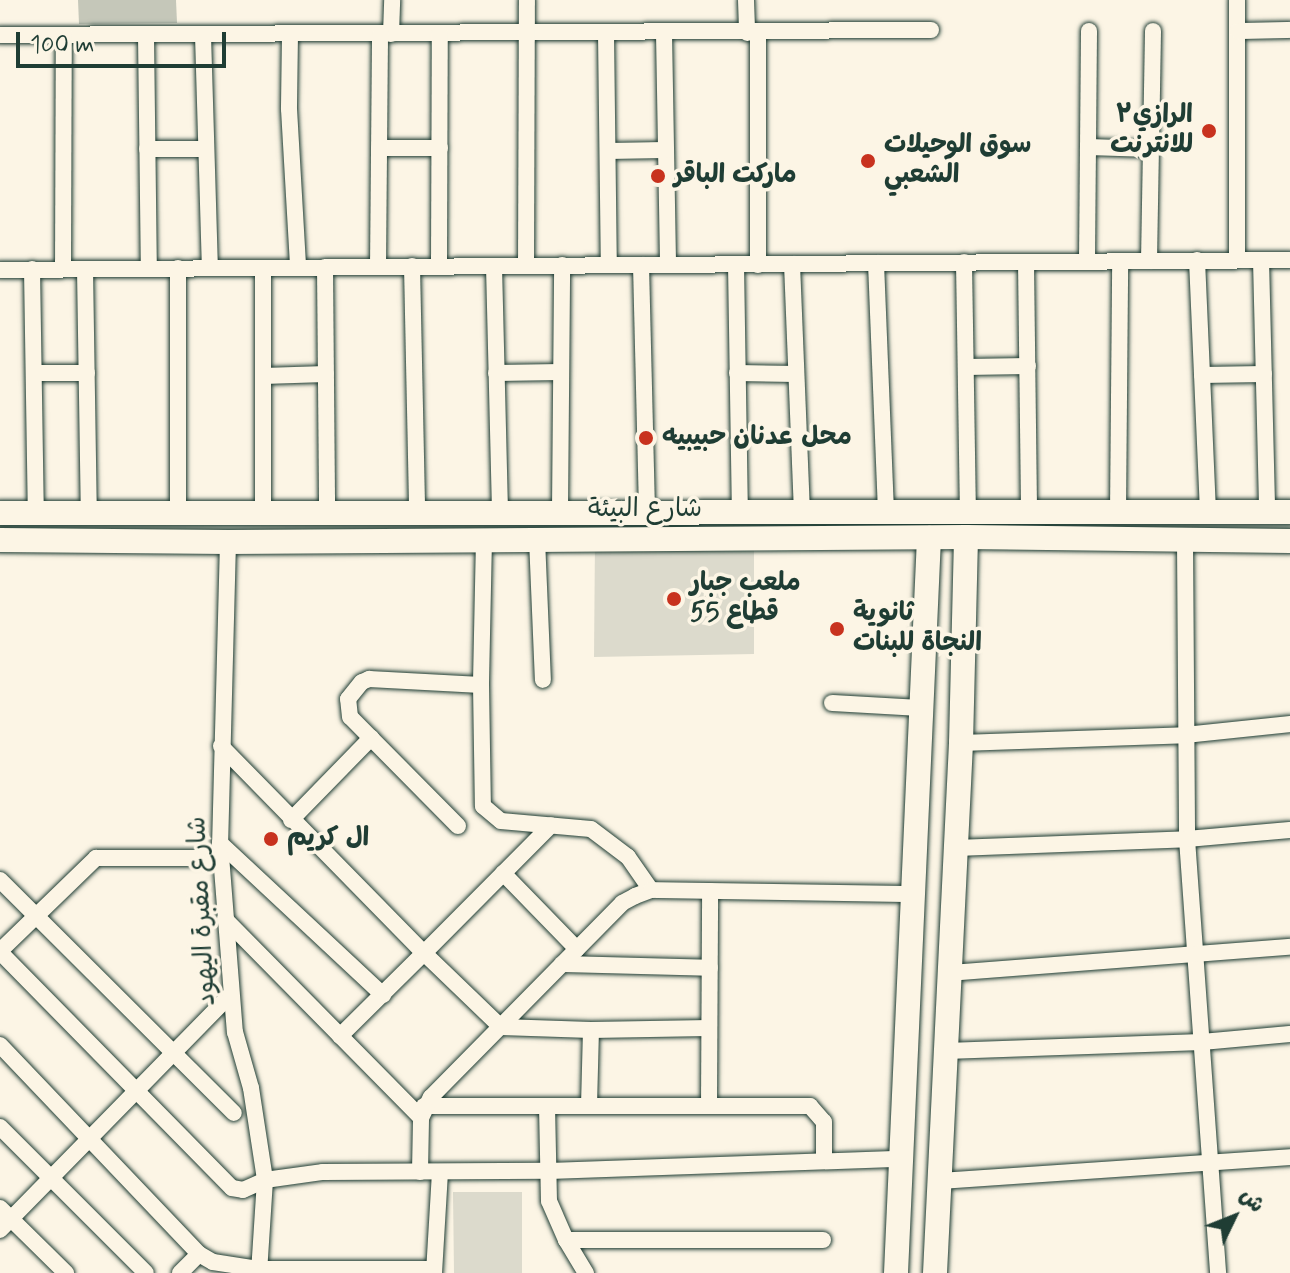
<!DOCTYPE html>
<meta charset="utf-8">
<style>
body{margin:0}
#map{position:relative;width:1290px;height:1273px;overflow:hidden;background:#fcf5e5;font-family:Mynerve,"Playpen Sans Arabic",sans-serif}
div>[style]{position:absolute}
.green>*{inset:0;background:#dcdacc}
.building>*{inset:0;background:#c5c7b9}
.roads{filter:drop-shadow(0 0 2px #1f3d34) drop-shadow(0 0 2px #1f3d34)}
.street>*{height:16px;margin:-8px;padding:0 8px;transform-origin:8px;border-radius:8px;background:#fcf5e5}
.secondary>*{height:24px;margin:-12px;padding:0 12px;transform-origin:12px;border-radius:12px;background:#fcf5e5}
.dots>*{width:22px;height:22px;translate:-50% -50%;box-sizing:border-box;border:4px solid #fcf5e5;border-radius:50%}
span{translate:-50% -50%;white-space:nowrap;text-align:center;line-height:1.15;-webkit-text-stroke:7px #fcf5e5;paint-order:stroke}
.poi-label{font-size:26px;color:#1f3d34;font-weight:700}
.right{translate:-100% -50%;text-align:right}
.left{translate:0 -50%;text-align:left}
.street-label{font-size:26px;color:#1f3d34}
.north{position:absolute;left:1194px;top:1177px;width:80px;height:80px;-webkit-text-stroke:6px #fcf5e5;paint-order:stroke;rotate:47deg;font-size:22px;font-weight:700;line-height:32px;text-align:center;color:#1f3d34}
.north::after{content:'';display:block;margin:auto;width:28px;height:36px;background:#1f3d34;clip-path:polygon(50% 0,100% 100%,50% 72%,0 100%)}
.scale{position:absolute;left:16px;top:32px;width:210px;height:36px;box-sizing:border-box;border:4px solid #1f3d34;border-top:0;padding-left:10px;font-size:24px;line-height:28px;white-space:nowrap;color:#1f3d34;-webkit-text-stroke:6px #fcf5e5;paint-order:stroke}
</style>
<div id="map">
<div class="green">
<i style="clip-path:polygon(754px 538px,754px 654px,594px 657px,595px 539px)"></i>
<i style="clip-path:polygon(453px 1192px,522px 1192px,522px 1273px,454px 1273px)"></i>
</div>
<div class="building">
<i style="clip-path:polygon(78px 0,176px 0,177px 23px,79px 24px)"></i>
</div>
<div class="roads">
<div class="street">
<i style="left:746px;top:0;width:33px;rotate:88deg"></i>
<i style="left:1237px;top:0;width:260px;rotate:90deg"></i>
<i style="left:1238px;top:31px;width:52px;rotate:-1.1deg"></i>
<i style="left:606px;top:33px;width:232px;rotate:89.3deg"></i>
<i style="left:664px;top:33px;width:232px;rotate:89deg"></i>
<i style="left:290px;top:34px;width:75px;rotate:90.8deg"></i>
<i style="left:289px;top:109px;width:158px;rotate:86.7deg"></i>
<i style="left:391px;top:34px;width:34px;rotate:-88deg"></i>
<i style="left:0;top:35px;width:931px;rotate:-0.31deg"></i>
<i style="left:146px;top:35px;width:234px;rotate:89.3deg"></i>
<i style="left:203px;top:35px;width:233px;rotate:88.3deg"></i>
<i style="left:1088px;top:147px;width:63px;rotate:1.8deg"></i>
<i style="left:379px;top:148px;width:61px"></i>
<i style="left:147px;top:149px;width:59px"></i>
<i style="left:608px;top:151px;width:58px;rotate:-1deg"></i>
<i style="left:1197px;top:260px;width:252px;rotate:87.5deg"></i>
<i style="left:1261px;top:260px;width:252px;rotate:88.6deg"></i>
<i style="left:1087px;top:261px;width:230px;rotate:-89.5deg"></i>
<i style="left:1149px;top:261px;width:230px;rotate:-89deg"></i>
<i style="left:964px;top:262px;width:250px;rotate:89.1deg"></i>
<i style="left:1026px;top:262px;width:250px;rotate:89.3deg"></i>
<i style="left:876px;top:263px;width:249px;rotate:87.7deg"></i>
<i style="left:736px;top:264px;width:248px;rotate:89.1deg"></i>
<i style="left:792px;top:264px;width:248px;rotate:87.7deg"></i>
<i style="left:641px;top:265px;width:246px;rotate:88.6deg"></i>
<i style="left:758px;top:265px;width:232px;rotate:-90deg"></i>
<i style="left:412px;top:266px;width:246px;rotate:88.8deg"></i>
<i style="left:439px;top:266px;width:232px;rotate:-89.8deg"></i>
<i style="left:494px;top:266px;width:245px;rotate:88.6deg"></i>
<i style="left:526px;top:266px;width:266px;rotate:-89.8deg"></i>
<i style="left:325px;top:267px;width:245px;rotate:89.5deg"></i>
<i style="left:378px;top:267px;width:233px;rotate:-89.5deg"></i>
<i style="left:263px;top:268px;width:244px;rotate:90deg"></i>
<i style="left:32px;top:269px;width:244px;rotate:89.1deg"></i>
<i style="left:63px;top:269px;width:234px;rotate:-89.8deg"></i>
<i style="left:85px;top:269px;width:243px;rotate:89.1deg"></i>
<i style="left:0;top:270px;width:1290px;rotate:-0.44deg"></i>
<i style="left:966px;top:367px;width:62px;rotate:-0.9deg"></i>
<i style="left:34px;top:373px;width:53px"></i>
<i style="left:496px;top:373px;width:65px;rotate:-0.9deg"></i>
<i style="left:737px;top:373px;width:59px;rotate:1deg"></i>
<i style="left:1202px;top:375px;width:62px;rotate:-0.9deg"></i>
<i style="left:263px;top:376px;width:63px;rotate:-1.8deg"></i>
<i style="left:560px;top:511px;width:246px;rotate:-89.5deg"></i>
<i style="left:178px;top:512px;width:244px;rotate:-90deg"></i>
<i style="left:1118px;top:512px;width:251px;rotate:-89.5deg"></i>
<i style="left:484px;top:539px;width:146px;rotate:91.2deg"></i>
<i style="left:481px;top:685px;width:121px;rotate:89.1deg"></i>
<i style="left:483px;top:806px;width:23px;rotate:40deg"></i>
<i style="left:501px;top:821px;width:90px;rotate:5.1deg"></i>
<i style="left:591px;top:829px;width:46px;rotate:37.1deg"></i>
<i style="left:628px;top:857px;width:40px;rotate:55.1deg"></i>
<i style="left:537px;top:539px;width:141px;rotate:87.6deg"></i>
<i style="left:1185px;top:541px;width:298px;rotate:89.6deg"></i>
<i style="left:1187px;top:839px;width:435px;rotate:85.9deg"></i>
<i style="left:228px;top:542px;width:301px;rotate:91.5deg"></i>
<i style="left:220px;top:843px;width:190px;rotate:85.5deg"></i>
<i style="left:235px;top:1032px;width:58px;rotate:74.1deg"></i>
<i style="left:251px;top:1088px;width:93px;rotate:81.3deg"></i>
<i style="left:265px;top:1180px;width:93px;rotate:93.7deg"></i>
<i style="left:832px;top:703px;width:89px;rotate:3.2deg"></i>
<i style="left:961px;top:743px;width:224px;rotate:-2deg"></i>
<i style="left:1185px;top:735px;width:106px;rotate:-6deg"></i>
<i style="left:221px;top:746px;width:290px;rotate:45.6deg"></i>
<i style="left:424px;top:953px;width:180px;rotate:-45.2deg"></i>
<i style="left:291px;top:820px;width:115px;rotate:-45.7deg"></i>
<i style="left:458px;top:826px;width:153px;rotate:-134.7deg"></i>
<i style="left:350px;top:717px;width:18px;rotate:-96deg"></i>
<i style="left:348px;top:699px;width:22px;rotate:-51deg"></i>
<i style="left:362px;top:682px;width:8px;rotate:-23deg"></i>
<i style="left:369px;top:679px;width:112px;rotate:3.1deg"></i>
<i style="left:220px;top:843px;width:223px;rotate:43deg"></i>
<i style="left:956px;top:848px;width:231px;rotate:-2.2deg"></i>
<i style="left:1187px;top:839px;width:103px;rotate:-5deg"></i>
<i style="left:503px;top:873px;width:106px;rotate:45.8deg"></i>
<i style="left:0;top:880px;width:330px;rotate:44.9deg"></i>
<i style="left:225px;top:919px;width:279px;rotate:45.4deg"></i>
<i style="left:0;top:951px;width:134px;rotate:-44.1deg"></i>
<i style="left:96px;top:858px;width:125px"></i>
<i style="left:0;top:952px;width:331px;rotate:45.5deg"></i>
<i style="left:232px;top:1188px;width:11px;rotate:10deg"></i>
<i style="left:243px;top:1190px;width:24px;rotate:-24deg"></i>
<i style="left:265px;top:1180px;width:59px;rotate:-7.9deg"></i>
<i style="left:323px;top:1172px;width:226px;rotate:-0.3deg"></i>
<i style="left:549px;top:1171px;width:352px;rotate:-2deg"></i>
<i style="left:562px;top:964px;width:148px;rotate:1.5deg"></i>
<i style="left:949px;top:973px;width:342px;rotate:-4.4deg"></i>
<i style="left:340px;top:1036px;width:118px;rotate:-44.7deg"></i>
<i style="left:424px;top:953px;width:107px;rotate:43.9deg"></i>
<i style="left:501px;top:1027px;width:90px;rotate:1.9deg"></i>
<i style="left:591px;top:1030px;width:118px;rotate:-1deg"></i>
<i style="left:0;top:1045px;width:289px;rotate:46.4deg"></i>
<i style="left:199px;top:1254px;width:16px;rotate:30deg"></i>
<i style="left:213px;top:1262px;width:47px;rotate:8.7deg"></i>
<i style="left:259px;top:1269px;width:175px"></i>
<i style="left:946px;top:1051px;width:256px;rotate:-2deg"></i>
<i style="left:1202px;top:1042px;width:88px;rotate:-5.2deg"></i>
<i style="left:424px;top:1106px;width:386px"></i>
<i style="left:810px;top:1106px;width:21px;rotate:49deg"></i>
<i style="left:824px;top:1122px;width:39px;rotate:90deg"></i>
<i style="left:547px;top:1106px;width:95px;rotate:88.8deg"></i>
<i style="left:549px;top:1201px;width:43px;rotate:66.4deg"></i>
<i style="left:566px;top:1240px;width:39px;rotate:59deg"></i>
<i style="left:589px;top:1106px;width:76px;rotate:-88.5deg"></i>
<i style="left:709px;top:1106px;width:215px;rotate:-89.7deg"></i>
<i style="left:0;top:1127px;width:206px;rotate:45deg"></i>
<i style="left:420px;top:1172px;width:54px;rotate:-88.9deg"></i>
<i style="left:421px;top:1118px;width:23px;rotate:-65deg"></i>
<i style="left:431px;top:1097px;width:272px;rotate:-45.4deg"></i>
<i style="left:622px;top:903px;width:15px;rotate:-28deg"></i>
<i style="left:635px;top:896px;width:17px;rotate:-21deg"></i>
<i style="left:651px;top:890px;width:262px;rotate:0.9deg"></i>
<i style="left:940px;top:1181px;width:351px;rotate:-3.9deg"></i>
<i style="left:0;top:1208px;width:93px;rotate:44.6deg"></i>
<i style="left:0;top:1230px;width:330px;rotate:-45.6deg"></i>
<i style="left:566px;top:1240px;width:257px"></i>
<i style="left:180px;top:1273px;width:27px;rotate:-45deg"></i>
<i style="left:434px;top:1273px;width:101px;rotate:-86.6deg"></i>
</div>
<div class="secondary">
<i style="left:0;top:513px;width:1290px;rotate:-0.04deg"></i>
<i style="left:0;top:540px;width:228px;rotate:0.5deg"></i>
<i style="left:228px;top:542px;width:738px;rotate:-0.39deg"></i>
<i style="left:966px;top:537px;width:324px;rotate:0.7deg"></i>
<i style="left:896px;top:1273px;width:736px;rotate:-87.43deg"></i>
<i style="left:935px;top:1273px;width:531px;rotate:-87.19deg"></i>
<i style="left:961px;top:743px;width:206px;rotate:-88.6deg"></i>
</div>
</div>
<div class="dots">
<i style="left:1209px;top:131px;background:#c8321e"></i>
<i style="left:868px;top:161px;background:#c8321e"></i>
<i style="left:658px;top:176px;background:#c8321e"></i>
<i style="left:646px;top:438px;background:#c8321e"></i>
<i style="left:674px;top:599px;background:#c8321e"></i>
<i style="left:837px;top:629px;background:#c8321e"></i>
<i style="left:271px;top:839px;background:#c8321e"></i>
</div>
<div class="poi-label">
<span class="right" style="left:1193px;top:131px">الرازي٣<br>للانترنت</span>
<span class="left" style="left:884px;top:161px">سوق الوحيلات<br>الشعبي</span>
<span class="left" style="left:674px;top:176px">ماركت الباقر</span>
<span class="left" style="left:662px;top:438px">محل عدنان حبيبيه</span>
<span class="left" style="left:690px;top:599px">ملعب جبار<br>قطاع 55</span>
<span class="left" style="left:853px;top:629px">ثانوية<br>النجاة للبنات</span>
<span class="left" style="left:287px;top:839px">ال كريم</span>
</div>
<div class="street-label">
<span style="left:645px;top:510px">شارع البيئة</span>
<span style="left:203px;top:911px;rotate:-93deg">شارع مقبرة اليهود</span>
</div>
<div class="north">ش</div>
<div class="scale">100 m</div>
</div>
